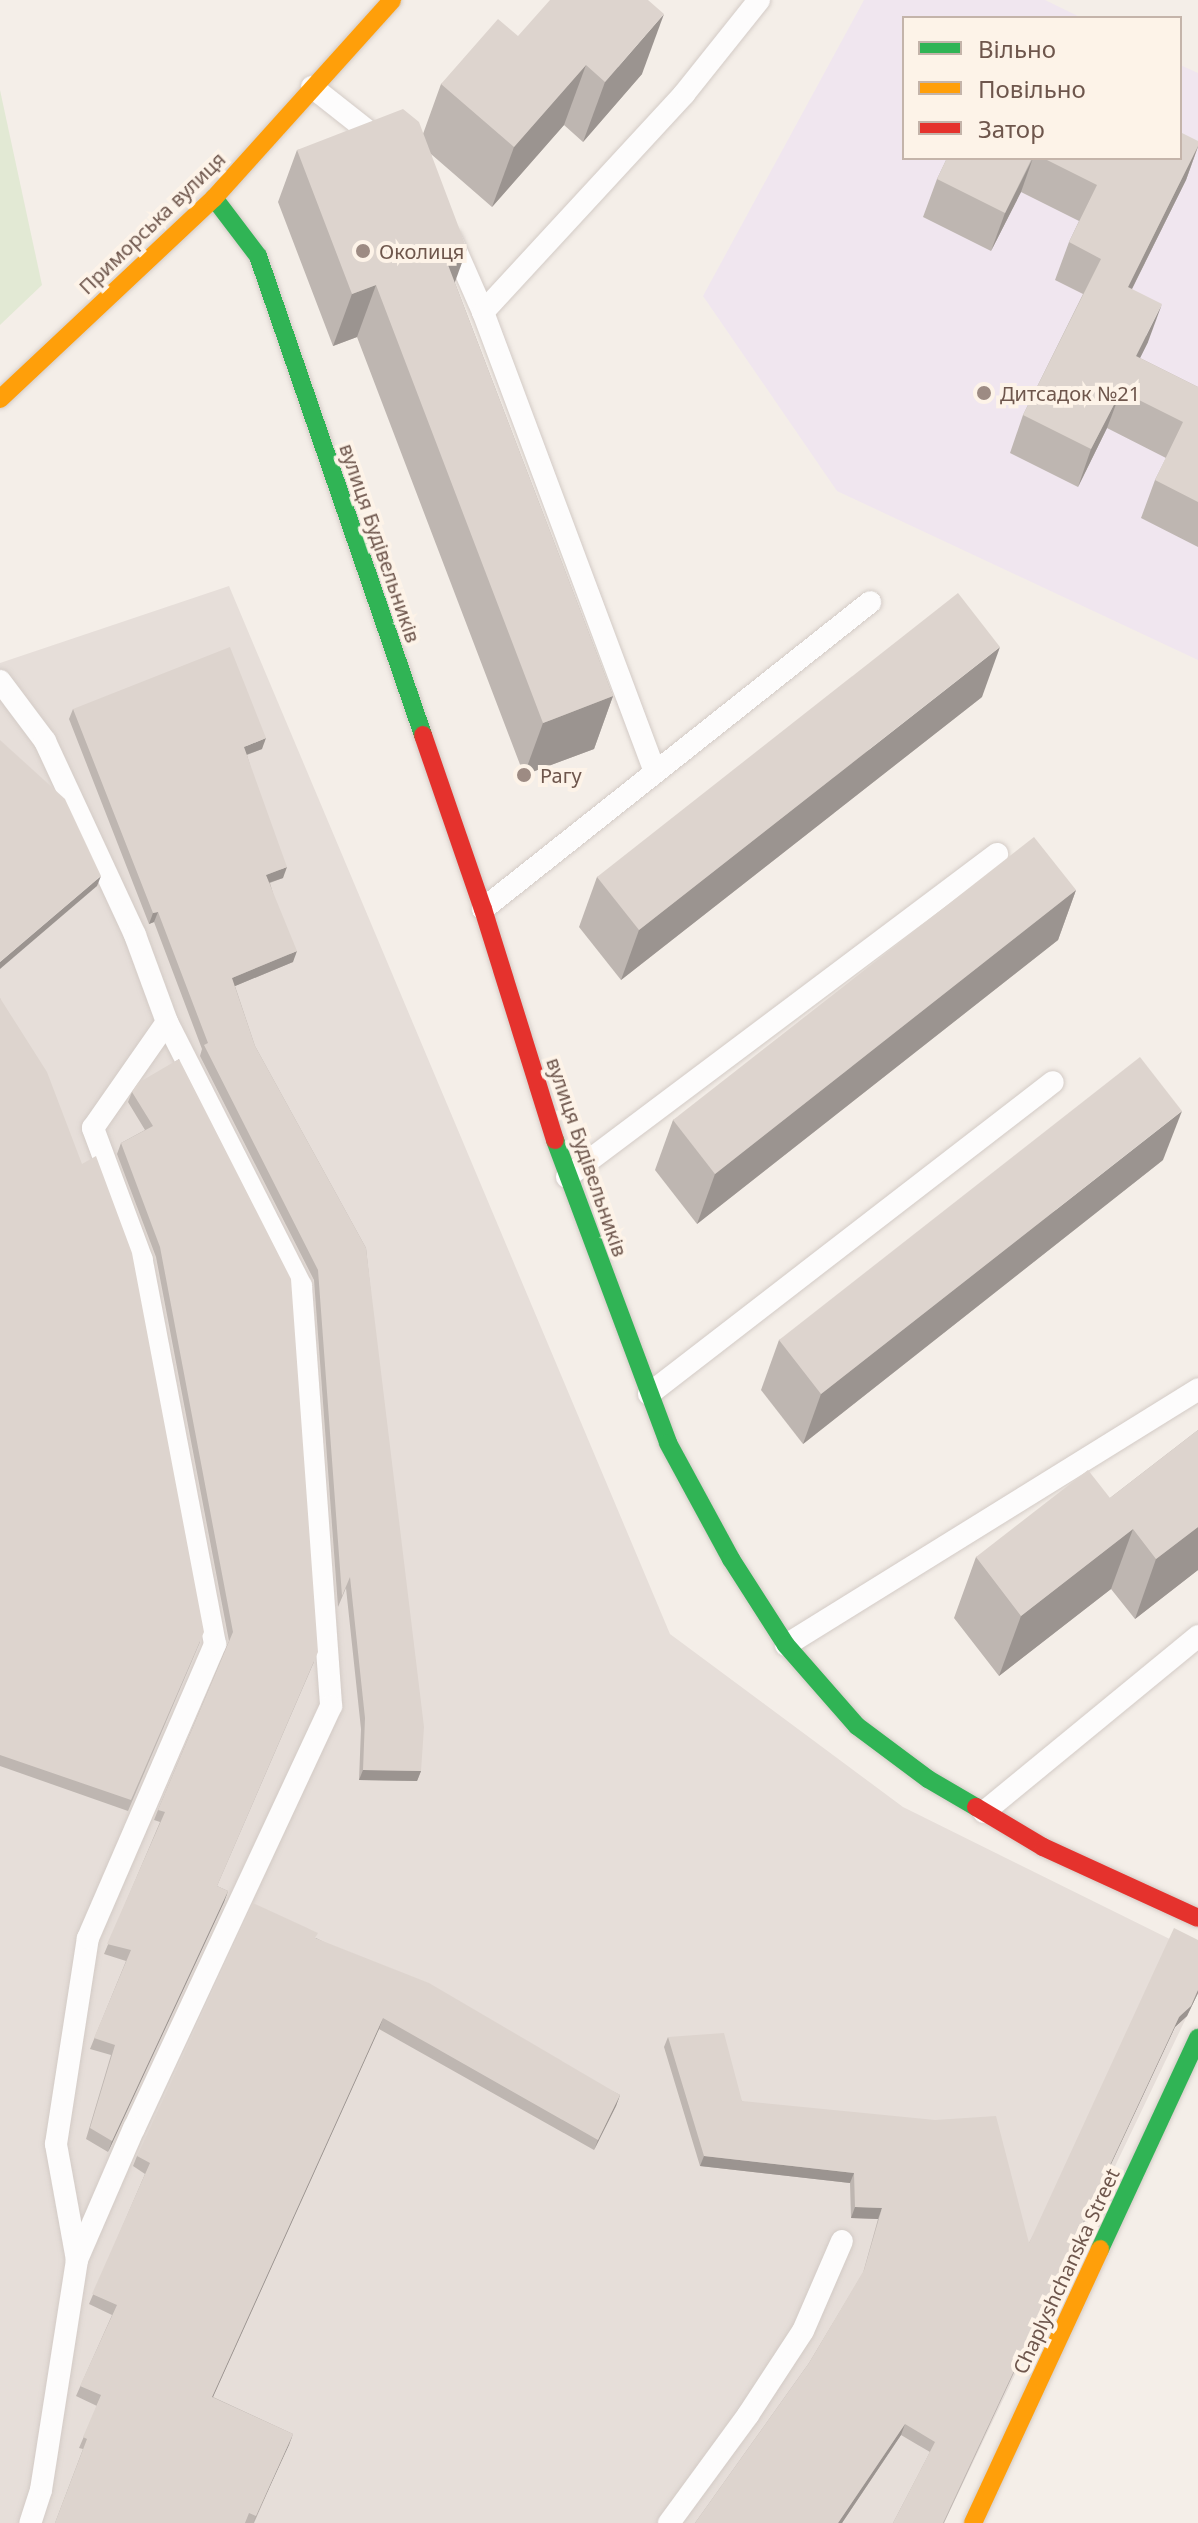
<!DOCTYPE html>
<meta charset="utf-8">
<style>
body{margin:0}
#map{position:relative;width:1198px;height:2523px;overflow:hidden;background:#f4eee8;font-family:"Noto Sans",sans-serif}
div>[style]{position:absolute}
.industrial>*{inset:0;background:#e6ded9}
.education>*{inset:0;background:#f0e6ef}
.green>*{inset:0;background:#e2e9d4}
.roads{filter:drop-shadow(0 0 2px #d3cbc6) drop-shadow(0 0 2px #d3cbc6)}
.lane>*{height:22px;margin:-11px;padding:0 11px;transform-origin:11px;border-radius:11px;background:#fdfcfc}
.fast>*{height:18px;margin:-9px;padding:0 9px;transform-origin:9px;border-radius:9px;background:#30b455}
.slow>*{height:18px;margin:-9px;padding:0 9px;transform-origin:9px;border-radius:9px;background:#ff9f0a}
.jam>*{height:18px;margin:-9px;padding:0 9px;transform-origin:9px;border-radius:9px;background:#e5322d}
.wall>*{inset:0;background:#beb6b1}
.shaded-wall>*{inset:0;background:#9b9490}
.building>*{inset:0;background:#ddd4ce}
.dots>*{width:22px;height:22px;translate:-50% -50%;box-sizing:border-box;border:4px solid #fdf3e8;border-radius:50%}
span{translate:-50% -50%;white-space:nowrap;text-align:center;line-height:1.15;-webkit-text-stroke:8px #fdf3e8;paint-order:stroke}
.street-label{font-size:20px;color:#6e564c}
.poi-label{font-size:20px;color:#6e564c}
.left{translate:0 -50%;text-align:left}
.legend{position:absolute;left:902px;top:16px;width:280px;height:144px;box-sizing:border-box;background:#fdf3e8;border:2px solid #c4b4aa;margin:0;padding:10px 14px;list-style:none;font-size:24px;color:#6e564c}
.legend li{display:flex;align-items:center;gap:16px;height:40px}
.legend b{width:40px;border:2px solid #c4b4aa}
</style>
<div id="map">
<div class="industrial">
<i style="clip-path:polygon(229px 586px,670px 1634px,903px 1807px,1198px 1953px,1198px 1993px,944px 2523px,0 2523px,0 663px)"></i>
</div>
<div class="education">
<i style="clip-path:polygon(864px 0,1045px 0,1082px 18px,904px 18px,904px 158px,1180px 158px,1180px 65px,1198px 73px,1198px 660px,837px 491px,703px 296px)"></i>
</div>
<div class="green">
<i style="clip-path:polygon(0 90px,42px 285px,0 325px)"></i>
</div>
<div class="roads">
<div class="lane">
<i style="left:312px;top:87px;width:89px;rotate:38.2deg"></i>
<i style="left:451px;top:239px;width:80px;rotate:66.3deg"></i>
<i style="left:483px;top:312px;width:491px;rotate:69.5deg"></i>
<i style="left:483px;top:312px;width:297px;rotate:-47.3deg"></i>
<i style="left:684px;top:94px;width:120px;rotate:-51.4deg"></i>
<i style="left:0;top:681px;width:75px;rotate:53.1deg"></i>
<i style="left:45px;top:741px;width:214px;rotate:65.1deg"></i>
<i style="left:135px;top:935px;width:93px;rotate:69.8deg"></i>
<i style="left:167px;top:1022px;width:296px;rotate:63.1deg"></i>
<i style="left:301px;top:1286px;width:421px;rotate:85.9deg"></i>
<i style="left:331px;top:1706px;width:466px;rotate:115deg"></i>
<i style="left:134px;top:2128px;width:144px;rotate:113.4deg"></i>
<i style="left:77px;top:2260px;width:233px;rotate:98.9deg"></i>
<i style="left:41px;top:2490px;width:35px;rotate:108deg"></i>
<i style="left:483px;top:909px;width:494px;rotate:-38.4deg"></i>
<i style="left:567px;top:1177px;width:538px;rotate:-36.91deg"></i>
<i style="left:649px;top:1394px;width:510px;rotate:-37.68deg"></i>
<i style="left:786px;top:1645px;width:485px;rotate:-31.8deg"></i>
<i style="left:984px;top:1812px;width:277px;rotate:-39.4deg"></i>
<i style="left:77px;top:2260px;width:118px;rotate:-100.3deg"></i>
<i style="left:56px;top:2144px;width:208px;rotate:-81.2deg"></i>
<i style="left:88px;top:1938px;width:320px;rotate:-66.6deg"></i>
<i style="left:215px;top:1644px;width:391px;rotate:-100.8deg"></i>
<i style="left:142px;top:1260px;width:141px;rotate:-110.4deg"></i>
<i style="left:93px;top:1128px;width:129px;rotate:-55.1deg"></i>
<i style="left:669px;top:2523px;width:134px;rotate:-53.8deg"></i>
<i style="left:748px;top:2415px;width:100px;rotate:-56.8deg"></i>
<i style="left:803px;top:2331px;width:98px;rotate:-66.6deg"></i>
</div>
<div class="fast">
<i style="left:214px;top:198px;width:73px;rotate:52.8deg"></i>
<i style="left:258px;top:256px;width:507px;rotate:70.99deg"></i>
<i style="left:555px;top:1140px;width:323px;rotate:69.5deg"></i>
<i style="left:668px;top:1443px;width:132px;rotate:61.5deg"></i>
<i style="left:731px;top:1559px;width:102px;rotate:57.4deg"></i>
<i style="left:786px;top:1645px;width:108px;rotate:48.8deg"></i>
<i style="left:857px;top:1726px;width:89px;rotate:36.7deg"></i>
<i style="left:928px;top:1779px;width:56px;rotate:30.3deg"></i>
<i style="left:1100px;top:2249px;width:233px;rotate:-65.1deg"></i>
</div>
<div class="slow">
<i style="left:0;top:399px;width:294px;rotate:-43.2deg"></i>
<i style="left:214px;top:198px;width:266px;rotate:-48deg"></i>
<i style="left:973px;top:2523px;width:302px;rotate:-65.1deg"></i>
</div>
<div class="jam">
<i style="left:423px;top:735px;width:184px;rotate:71deg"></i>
<i style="left:483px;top:909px;width:242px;rotate:72.7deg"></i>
<i style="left:976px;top:1807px;width:78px;rotate:30.8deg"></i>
<i style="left:1043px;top:1847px;width:170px;rotate:24.6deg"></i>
</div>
</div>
<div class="wall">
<i style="clip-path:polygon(518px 36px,642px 74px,583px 142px,564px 125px,492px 207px,431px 154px,455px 283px,613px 696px,594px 749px,524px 775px,357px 337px,333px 346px,278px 202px,297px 150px,423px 134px,441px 84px)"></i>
<i style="clip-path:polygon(1198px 141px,1198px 147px,1186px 180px,1132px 289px,1148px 342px,1140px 358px,1198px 387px,1198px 547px,1141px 518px,1155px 480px,1166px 458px,1107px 428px,1078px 487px,1010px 453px,1023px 415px,1083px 294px,1055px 280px,1069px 242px,1079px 221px,1021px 192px,991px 251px,923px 217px,937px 179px,947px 158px,1180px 158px)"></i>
<i style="clip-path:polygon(982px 697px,621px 980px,579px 927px,597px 877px)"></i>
<i style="clip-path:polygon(73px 709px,262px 749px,247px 755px,283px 878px,270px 883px,293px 962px,235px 986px,255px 1046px,366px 1248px,421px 1771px,417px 1781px,359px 1780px,361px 1729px,346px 1588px,338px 1607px,314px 1280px,200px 1056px,202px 1049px,154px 922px,149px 924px,69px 719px)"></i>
<i style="clip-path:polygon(1076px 890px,1058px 940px,697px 1224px,655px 1170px,673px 1120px)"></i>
<i style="clip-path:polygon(0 998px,200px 1642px,128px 1811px,0 1766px)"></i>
<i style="clip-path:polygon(179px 1059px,314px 1662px,217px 1886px,228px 1891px,224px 1902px,108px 2152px,86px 2139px,111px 2055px,90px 2049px,126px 1961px,104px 1954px,160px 1822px,154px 1820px,158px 1810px,229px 1641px,156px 1257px,117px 1154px,121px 1143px,145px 1130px,128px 1102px,132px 1092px)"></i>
<i style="clip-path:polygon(1163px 1160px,803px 1444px,761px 1390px,779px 1340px)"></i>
<i style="clip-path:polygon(1198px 1430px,1198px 1570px,1135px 1619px,1111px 1589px,999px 1676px,954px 1618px,976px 1557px,1110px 1498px)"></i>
<i style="clip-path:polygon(316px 1938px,620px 2095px,616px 2106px,594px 2150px,379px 2029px,213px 2397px,293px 2434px,254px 2523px,55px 2523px,83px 2449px,79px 2448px,97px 2406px,76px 2396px,112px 2315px,89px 2304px,145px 2174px,133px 2166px,137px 2156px)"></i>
<i style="clip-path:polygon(1198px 1940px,1198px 1993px,1187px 2016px,1175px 2027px,944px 2523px,893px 2523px,930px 2452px,901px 2435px,842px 2523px,695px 2523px,809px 2363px,863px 2273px,878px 2219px,851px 2218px,850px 2183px,700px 2166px,664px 2047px,668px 2037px,742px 2101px,1029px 2243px)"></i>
</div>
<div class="shaded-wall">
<i style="clip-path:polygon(664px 14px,642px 74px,583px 142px,605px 82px)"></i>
<i style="clip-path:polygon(586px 65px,564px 125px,492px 207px,514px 147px)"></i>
<i style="clip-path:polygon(1198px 146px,1186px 180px,1114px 325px,1128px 287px)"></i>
<i style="clip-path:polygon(1033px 158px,1021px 192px,991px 251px,1005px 213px)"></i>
<i style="clip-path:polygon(467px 249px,448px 301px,445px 257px)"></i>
<i style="clip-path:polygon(376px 285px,357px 337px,333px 346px,352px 294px)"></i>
<i style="clip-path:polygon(1162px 304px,1148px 342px,1122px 394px,1136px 356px)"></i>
<i style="clip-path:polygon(1121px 391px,1107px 428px,1078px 487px,1091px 449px)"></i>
<i style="clip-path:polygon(1000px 647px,982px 697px,621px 980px,639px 930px)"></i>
<i style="clip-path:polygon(613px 696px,594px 749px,524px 775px,543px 723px)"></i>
<i style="clip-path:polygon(266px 738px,262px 749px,240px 757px,244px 747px)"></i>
<i style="clip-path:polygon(287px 867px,283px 878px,262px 885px,266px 875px)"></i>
<i style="clip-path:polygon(101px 876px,97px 886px,0 969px,0 962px)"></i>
<i style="clip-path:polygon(1076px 890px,1058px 940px,697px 1224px,715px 1174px)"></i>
<i style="clip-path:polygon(158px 912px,154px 922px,149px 924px,153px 913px)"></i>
<i style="clip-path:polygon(297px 951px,293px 962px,228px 989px,232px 978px)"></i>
<i style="clip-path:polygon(1182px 1111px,1163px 1160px,803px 1444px,821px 1394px)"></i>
<i style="clip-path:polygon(1198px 1527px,1198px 1570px,1135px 1619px,1156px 1559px)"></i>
<i style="clip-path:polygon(1133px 1529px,1111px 1589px,999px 1676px,1021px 1616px)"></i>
<i style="clip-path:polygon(363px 1770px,421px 1771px,417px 1781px,359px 1780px)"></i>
<i style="clip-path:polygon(228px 1891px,224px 1902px,108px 2152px,112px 2141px)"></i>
<i style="clip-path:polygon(1198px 1990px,1198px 1993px,1187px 2016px,1175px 2027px,943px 2523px,1179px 2017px)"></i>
<i style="clip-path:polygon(383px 2018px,379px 2029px,208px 2408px,212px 2397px)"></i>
<i style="clip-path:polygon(620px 2095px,616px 2106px,594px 2150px,598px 2140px)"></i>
<i style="clip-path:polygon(704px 2156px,854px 2173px,850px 2183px,700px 2166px)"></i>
<i style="clip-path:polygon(855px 2207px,882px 2208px,878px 2219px,851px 2218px)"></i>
<i style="clip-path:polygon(905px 2424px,901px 2435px,842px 2523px,838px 2523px)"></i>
<i style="clip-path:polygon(293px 2434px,289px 2445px,253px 2523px,256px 2516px)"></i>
</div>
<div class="building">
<i style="clip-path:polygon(550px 0,648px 0,664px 14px,605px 82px,586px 65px,514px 147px,441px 84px,498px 19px,518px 36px)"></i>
<i style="clip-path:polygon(403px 109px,419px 122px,467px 249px,445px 257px,613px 696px,543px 723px,376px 285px,352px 294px,297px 150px)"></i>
<i style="clip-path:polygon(1180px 132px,1198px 141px,1198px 146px,1128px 287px,1162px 304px,1136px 356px,1198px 387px,1198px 502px,1155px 480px,1183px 422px,1121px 391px,1091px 449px,1023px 415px,1101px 259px,1069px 242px,1097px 185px,1043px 158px,1180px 158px)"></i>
<i style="clip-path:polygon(947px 158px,1032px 158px,1005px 213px,937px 179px)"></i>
<i style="clip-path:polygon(958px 593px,1000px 647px,639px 930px,597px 877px)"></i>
<i style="clip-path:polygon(230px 647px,266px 738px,244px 747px,287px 867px,266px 875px,297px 951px,232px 978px,255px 1046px,366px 1248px,424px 1727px,421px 1771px,363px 1770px,365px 1718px,350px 1577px,342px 1596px,318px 1270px,204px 1045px,208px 1043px,158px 912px,153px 913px,73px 709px)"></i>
<i style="clip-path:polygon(0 740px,65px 799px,101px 876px,0 962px)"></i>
<i style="clip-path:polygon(1034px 837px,1076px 890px,715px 1174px,673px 1120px)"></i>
<i style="clip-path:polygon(0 998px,47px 1072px,82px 1164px,96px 1156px,132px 1253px,204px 1632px,131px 1800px,0 1755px)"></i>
<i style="clip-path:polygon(1140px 1057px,1182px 1111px,821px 1394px,779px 1340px)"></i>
<i style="clip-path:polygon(179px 1059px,291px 1279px,318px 1652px,217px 1886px,228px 1891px,112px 2141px,90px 2128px,115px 2045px,94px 2038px,131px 1950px,107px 1944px,165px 1812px,158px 1810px,233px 1632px,160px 1247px,121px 1143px,153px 1126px,132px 1092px,138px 1083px)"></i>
<i style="clip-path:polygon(1198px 1430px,1198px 1527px,1156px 1559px,1133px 1529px,1021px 1616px,976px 1557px,1088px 1470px,1110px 1498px)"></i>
<i style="clip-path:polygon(253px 1903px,318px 1933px,315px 1938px,429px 1983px,620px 2095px,598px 2140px,383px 2018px,212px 2397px,293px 2434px,256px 2516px,249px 2513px,245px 2523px,55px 2523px,87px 2439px,83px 2437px,101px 2395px,80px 2386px,117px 2305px,92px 2294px,150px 2163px,137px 2156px)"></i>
<i style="clip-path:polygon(1174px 1928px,1198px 1940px,1198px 1990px,1191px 2006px,1179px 2017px,943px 2523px,893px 2523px,935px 2442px,905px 2424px,838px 2523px,695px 2523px,809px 2363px,864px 2270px,882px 2208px,855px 2207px,854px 2173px,704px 2156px,668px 2037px,724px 2033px,742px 2101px,935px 2120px,996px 2116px,1029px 2243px)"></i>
</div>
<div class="dots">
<i style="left:363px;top:251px;background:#9d8b83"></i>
<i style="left:984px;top:393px;background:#9d8b83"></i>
<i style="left:524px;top:775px;background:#9d8b83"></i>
</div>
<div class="street-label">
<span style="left:152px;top:223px;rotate:-44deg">Приморська вулиця</span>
<span style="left:380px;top:543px;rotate:71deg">вулиця Будівельників</span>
<span style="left:587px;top:1157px;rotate:71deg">вулиця Будівельників</span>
<span style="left:1066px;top:2271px;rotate:-65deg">Chaplyshchanska Street</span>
</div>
<div class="poi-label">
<span class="left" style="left:379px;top:251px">Околиця</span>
<span class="left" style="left:1000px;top:393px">Дитсадок №21</span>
<span class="left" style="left:540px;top:775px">Рагу</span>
</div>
<ul class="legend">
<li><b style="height:10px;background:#30b455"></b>Вільно</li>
<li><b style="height:10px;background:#ff9f0a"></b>Повільно</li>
<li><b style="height:10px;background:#e5322d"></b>Затор</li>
</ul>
</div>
